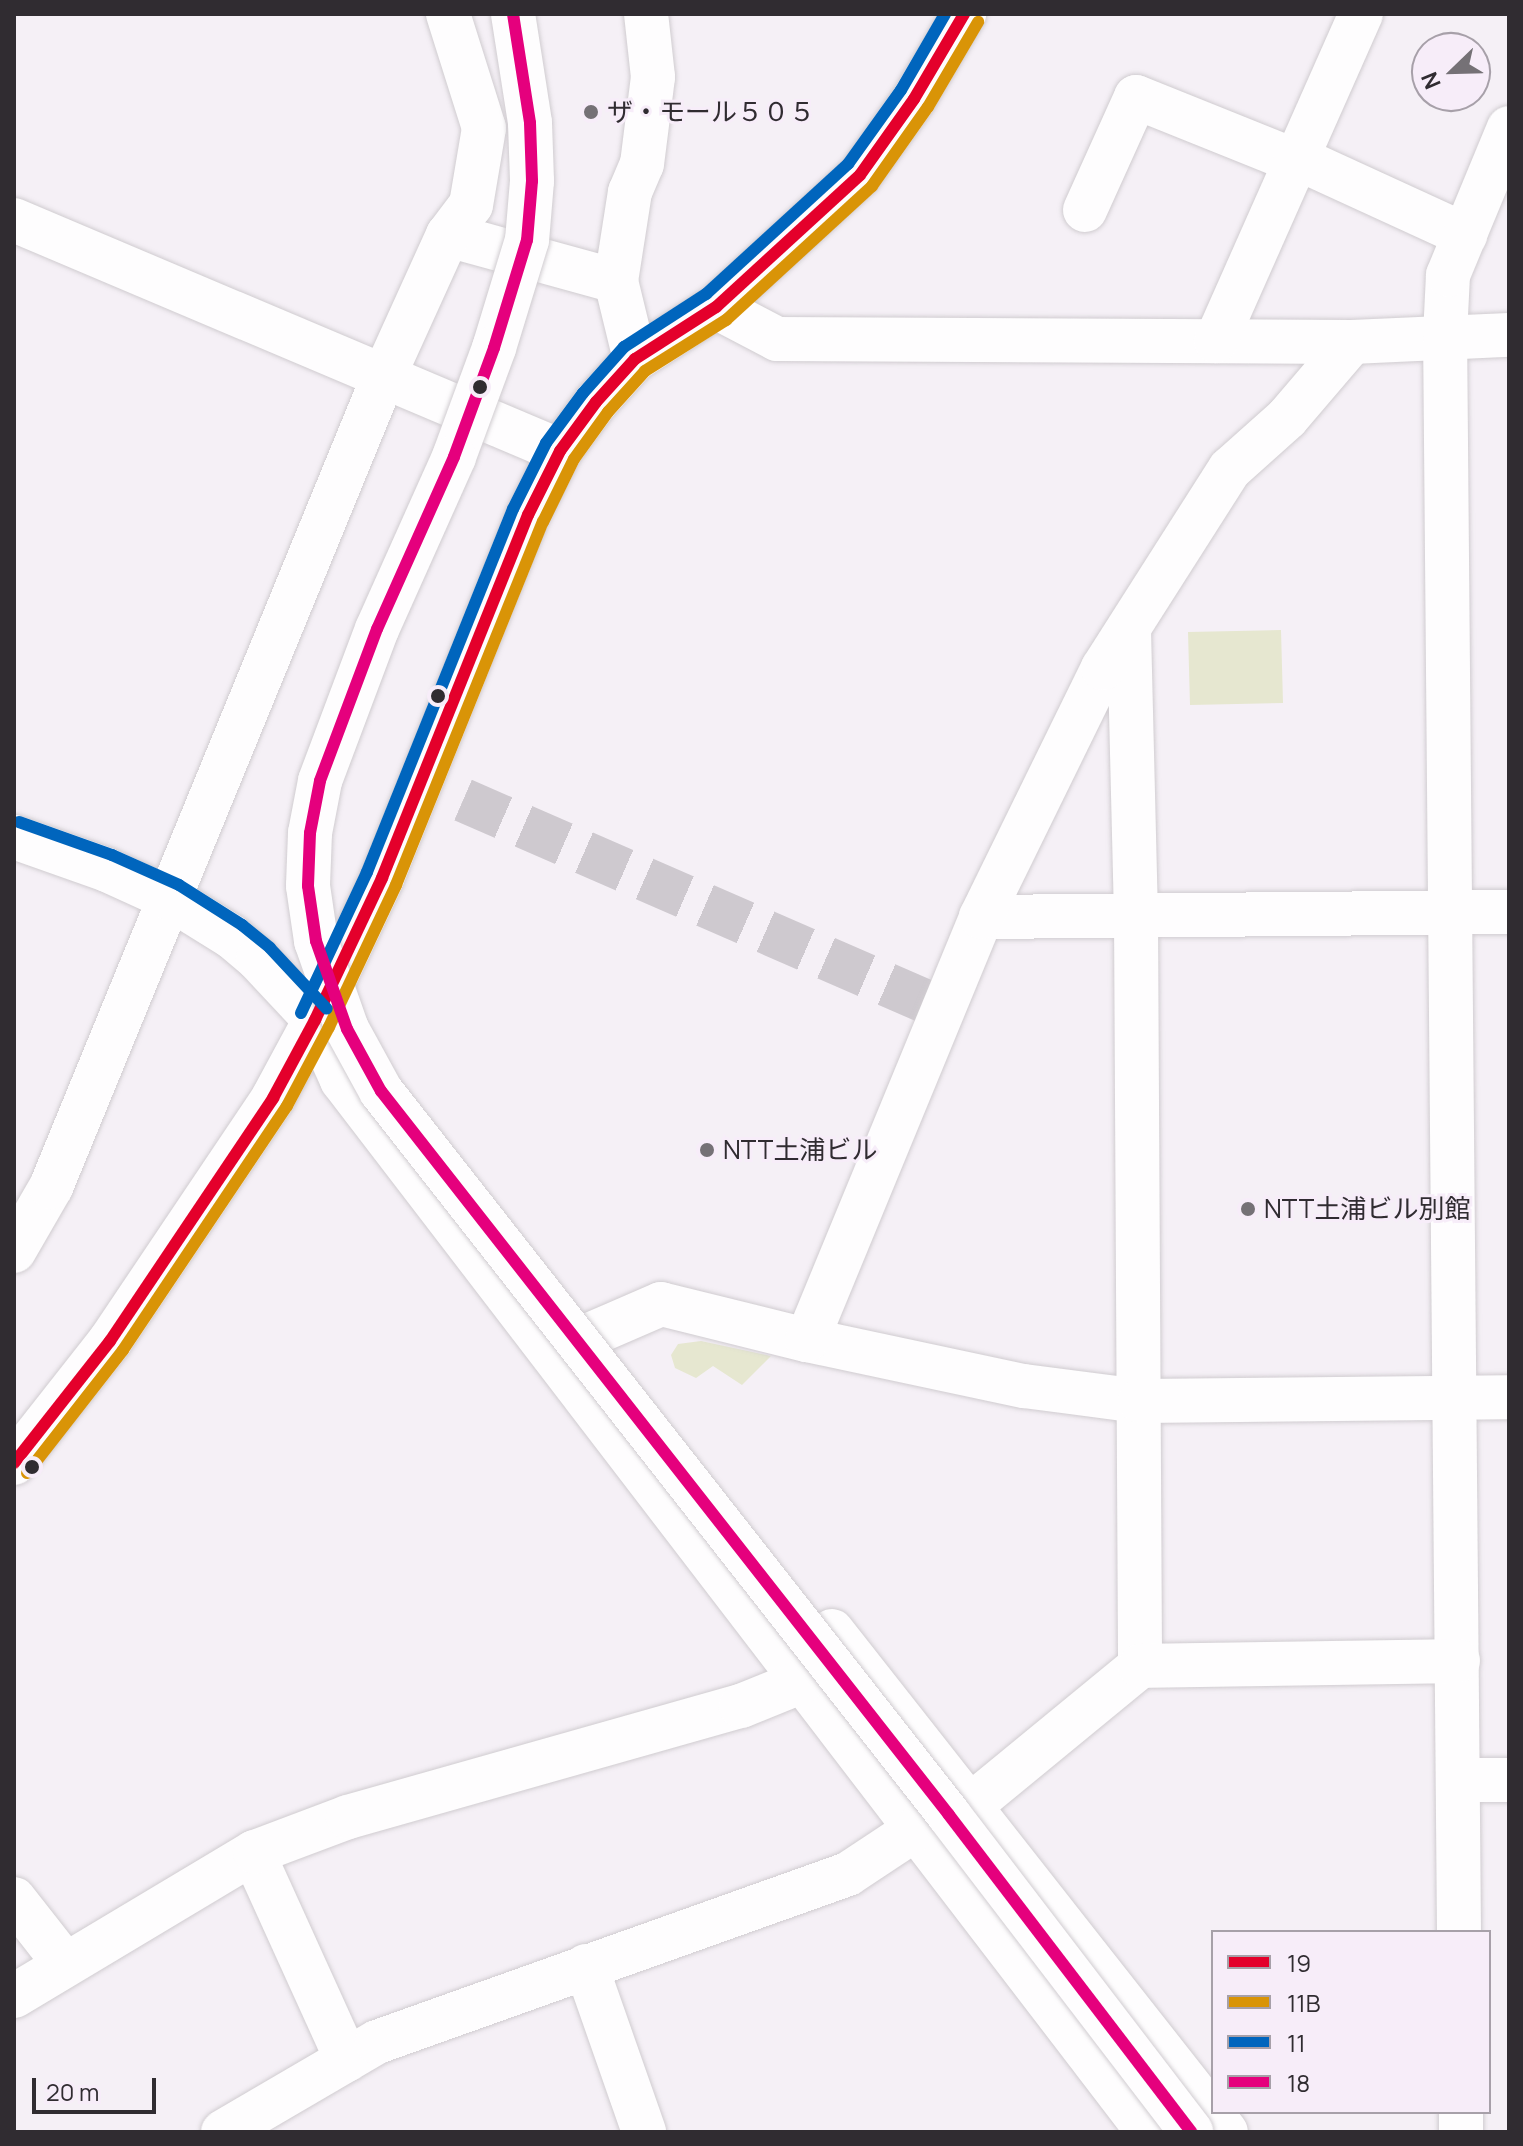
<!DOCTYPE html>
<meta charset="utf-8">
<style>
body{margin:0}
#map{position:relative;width:1523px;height:2146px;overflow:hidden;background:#f5f0f6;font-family:Manrope,"Noto Sans JP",sans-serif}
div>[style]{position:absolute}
.green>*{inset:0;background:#e6e7d0}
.minor-tunnel>*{height:44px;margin-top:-22px;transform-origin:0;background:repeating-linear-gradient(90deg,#cec9cf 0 44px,transparent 0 66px)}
.roads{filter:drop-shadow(0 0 2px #d0ccd0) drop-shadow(0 0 2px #d0ccd0)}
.minor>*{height:44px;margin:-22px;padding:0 22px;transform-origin:22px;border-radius:22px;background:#fefdfe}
.major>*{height:44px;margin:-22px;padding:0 22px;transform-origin:22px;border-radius:22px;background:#fefdfe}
.bridges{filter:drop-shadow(0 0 2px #d0ccd0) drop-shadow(0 0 2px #d0ccd0)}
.minor-bridge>*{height:44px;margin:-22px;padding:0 22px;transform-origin:22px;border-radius:22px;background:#fefdfe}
.bus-1>*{height:12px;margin:-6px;padding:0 6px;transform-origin:6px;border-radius:6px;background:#e4002b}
.bus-2>*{height:12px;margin:-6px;padding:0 6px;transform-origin:6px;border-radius:6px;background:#d99407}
.bus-3>*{height:12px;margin:-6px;padding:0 6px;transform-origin:6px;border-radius:6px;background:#0065bd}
.bus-4>*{height:12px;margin:-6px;padding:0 6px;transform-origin:6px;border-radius:6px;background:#e5007d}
.dots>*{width:22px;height:22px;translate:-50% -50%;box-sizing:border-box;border:4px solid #f7edf9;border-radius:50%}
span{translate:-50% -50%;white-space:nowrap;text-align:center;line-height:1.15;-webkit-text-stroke:6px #f7edf9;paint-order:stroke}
.poi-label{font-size:26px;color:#302c31}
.left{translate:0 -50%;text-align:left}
.frame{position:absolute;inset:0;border:16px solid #302c31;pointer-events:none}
.legend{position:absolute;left:1211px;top:1930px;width:280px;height:184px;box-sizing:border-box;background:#f7edf9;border:2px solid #a7a0a9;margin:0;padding:10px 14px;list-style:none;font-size:24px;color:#302c31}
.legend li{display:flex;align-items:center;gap:16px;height:40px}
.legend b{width:40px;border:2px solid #a7a0a9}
.north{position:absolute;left:1411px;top:32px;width:80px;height:80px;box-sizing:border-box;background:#f7edf9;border:2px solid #a7a0a9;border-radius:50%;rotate:247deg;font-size:22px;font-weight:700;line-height:32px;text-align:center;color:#302c31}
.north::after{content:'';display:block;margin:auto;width:28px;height:36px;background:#757176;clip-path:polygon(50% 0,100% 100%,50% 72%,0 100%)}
.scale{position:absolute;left:32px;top:2078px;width:124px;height:36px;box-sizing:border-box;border:4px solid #302c31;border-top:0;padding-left:10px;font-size:24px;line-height:28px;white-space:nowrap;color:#302c31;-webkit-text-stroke:6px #f7edf9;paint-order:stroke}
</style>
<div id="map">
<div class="green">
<i style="clip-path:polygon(1281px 630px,1283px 703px,1190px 705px,1188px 632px)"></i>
<i style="clip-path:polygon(701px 1341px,771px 1356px,742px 1385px,713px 1366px,696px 1378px,675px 1368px,671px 1355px,678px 1344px)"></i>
</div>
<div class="minor-tunnel">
<i style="left:463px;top:800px;width:524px;rotate:23.53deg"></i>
</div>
<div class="roads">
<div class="minor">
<i style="left:1297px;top:158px;width:185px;rotate:24.6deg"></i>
<i style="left:1085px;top:210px;width:124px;rotate:-65.7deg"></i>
<i style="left:1136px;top:97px;width:171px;rotate:21.9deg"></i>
<i style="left:14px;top:220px;width:593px;rotate:22.93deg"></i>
<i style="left:448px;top:235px;width:174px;rotate:15.3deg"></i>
<i style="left:716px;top:307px;width:69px;rotate:27.7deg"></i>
<i style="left:777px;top:339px;width:575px;rotate:0.3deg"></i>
<i style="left:1352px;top:342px;width:157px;rotate:-2.6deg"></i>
<i style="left:1216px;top:341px;width:358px;rotate:-66.1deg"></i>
<i style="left:635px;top:359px;width:80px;rotate:-103.7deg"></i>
<i style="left:616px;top:281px;width:90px;rotate:-81.1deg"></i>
<i style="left:630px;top:192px;width:30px;rotate:-67deg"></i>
<i style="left:642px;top:164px;width:88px;rotate:-82.8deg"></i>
<i style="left:653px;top:77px;width:63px;rotate:-96.3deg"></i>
<i style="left:1129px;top:630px;width:286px;rotate:88.6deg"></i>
<i style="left:1136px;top:916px;width:750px;rotate:89.69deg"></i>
<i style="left:981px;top:917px;width:528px;rotate:-0.54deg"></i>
<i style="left:315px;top:1020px;width:66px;rotate:65.8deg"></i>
<i style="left:342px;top:1080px;width:1325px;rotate:52.54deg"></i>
<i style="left:14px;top:1251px;width:74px;rotate:-60deg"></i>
<i style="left:51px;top:1187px;width:874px;rotate:-67.69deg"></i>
<i style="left:383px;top:378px;width:157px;rotate:-65.6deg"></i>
<i style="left:448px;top:235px;width:38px;rotate:-53deg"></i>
<i style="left:471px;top:205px;width:78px;rotate:-80.4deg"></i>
<i style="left:484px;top:128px;width:120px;rotate:-107.5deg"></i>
<i style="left:594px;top:1333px;width:73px;rotate:-23.4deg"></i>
<i style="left:661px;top:1304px;width:150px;rotate:13.9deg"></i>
<i style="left:807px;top:1340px;width:222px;rotate:12deg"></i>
<i style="left:1024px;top:1386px;width:117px;rotate:7.4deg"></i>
<i style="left:1140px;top:1401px;width:369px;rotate:-0.6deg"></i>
<i style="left:807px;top:1340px;width:457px;rotate:-67.6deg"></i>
<i style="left:981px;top:917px;width:277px;rotate:-63.9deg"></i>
<i style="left:1103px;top:668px;width:236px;rotate:-57.5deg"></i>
<i style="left:1230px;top:469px;width:76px;rotate:-41.8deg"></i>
<i style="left:1287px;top:418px;width:100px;rotate:-49.5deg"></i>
<i style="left:832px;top:1631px;width:637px;rotate:51.82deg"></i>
<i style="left:1458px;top:1780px;width:51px"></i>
<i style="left:253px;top:1853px;width:227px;rotate:65.6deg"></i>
<i style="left:14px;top:1899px;width:83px;rotate:51.9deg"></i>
<i style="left:1459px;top:1932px;width:1596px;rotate:-90.5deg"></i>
<i style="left:1445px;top:336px;width:61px;rotate:-87.2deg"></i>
<i style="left:1448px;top:275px;width:159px;rotate:-67.5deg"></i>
<i style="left:586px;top:1966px;width:176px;rotate:70.7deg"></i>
<i style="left:14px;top:1996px;width:281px;rotate:-30.9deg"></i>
<i style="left:255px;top:1852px;width:99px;rotate:-20.6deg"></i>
<i style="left:348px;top:1817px;width:408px;rotate:-15.8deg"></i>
<i style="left:741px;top:1706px;width:67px;rotate:-22deg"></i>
<i style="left:1461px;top:2112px;width:20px;rotate:90deg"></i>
<i style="left:223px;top:2132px;width:178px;rotate:-30.3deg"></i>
<i style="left:377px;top:2042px;width:500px;rotate:-19.63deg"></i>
<i style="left:848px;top:1874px;width:82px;rotate:-33.5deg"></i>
<i style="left:916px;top:1829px;width:60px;rotate:-23.6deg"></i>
<i style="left:971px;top:1805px;width:219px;rotate:-39.4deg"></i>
<i style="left:1140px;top:1666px;width:318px;rotate:-0.9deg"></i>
</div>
<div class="major">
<i style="left:14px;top:837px;width:99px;rotate:19.5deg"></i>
<i style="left:107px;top:870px;width:70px;rotate:24.4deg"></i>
<i style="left:171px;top:899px;width:72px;rotate:31.9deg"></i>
<i style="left:232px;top:937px;width:34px;rotate:40deg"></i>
<i style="left:258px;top:959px;width:83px;rotate:46.9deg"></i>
<i style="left:14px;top:1463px;width:155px;rotate:-51.8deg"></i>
<i style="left:110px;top:1341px;width:293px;rotate:-56.1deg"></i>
<i style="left:273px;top:1098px;width:89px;rotate:-61.7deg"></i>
<i style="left:315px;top:1020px;width:157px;rotate:-64.7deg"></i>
<i style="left:382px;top:878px;width:391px;rotate:-68.1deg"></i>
<i style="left:528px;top:515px;width:72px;rotate:-63.4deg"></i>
<i style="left:560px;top:451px;width:61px;rotate:-53.7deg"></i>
<i style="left:596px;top:402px;width:58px;rotate:-47.8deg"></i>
<i style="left:635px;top:359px;width:96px;rotate:-32.7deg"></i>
<i style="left:716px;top:307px;width:195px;rotate:-42.5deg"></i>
<i style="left:860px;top:175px;width:93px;rotate:-54.6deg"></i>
<i style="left:914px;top:99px;width:99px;rotate:-59.5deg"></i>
</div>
</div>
<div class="bridges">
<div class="minor-bridge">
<i style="left:513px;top:14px;width:110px;rotate:81.1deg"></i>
<i style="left:530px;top:123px;width:58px;rotate:88deg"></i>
<i style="left:532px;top:181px;width:59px;rotate:94.8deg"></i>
<i style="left:527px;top:240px;width:113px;rotate:107deg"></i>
<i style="left:494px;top:348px;width:116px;rotate:110.2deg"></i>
<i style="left:454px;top:457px;width:188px;rotate:114.1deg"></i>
<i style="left:377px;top:629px;width:162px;rotate:110.6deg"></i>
<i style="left:320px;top:781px;width:53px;rotate:100.9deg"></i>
<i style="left:310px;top:833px;width:53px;rotate:92.2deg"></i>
<i style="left:308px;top:886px;width:56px;rotate:81.7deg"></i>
<i style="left:316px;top:941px;width:93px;rotate:70.6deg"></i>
<i style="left:347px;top:1029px;width:71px;rotate:61.3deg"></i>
<i style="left:381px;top:1091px;width:920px;rotate:51.88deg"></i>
<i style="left:949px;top:1815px;width:399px;rotate:52.6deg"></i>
</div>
</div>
<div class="bus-1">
<i style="left:14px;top:1463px;width:155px;rotate:-51.8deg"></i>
<i style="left:110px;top:1341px;width:293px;rotate:-56.1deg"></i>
<i style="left:273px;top:1098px;width:89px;rotate:-61.7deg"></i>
<i style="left:315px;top:1020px;width:157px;rotate:-64.7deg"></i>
<i style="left:382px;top:878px;width:391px;rotate:-68.1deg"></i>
<i style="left:528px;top:515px;width:72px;rotate:-63.4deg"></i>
<i style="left:560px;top:451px;width:61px;rotate:-53.7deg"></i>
<i style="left:596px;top:402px;width:58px;rotate:-47.8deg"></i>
<i style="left:635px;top:359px;width:96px;rotate:-32.7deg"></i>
<i style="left:716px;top:307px;width:195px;rotate:-42.5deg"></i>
<i style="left:860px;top:175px;width:93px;rotate:-54.6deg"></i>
<i style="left:914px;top:99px;width:99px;rotate:-59.5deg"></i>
</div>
<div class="bus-2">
<i style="left:27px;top:1473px;width:156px;rotate:-52deg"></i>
<i style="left:123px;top:1350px;width:294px;rotate:-56.1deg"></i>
<i style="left:287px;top:1106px;width:89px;rotate:-62deg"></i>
<i style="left:329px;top:1027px;width:157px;rotate:-64.7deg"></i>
<i style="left:396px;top:885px;width:392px;rotate:-68deg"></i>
<i style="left:543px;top:522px;width:70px;rotate:-63.8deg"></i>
<i style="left:574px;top:459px;width:58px;rotate:-54.1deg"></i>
<i style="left:608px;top:412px;width:55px;rotate:-47.9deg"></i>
<i style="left:645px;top:371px;width:96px;rotate:-32.2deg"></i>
<i style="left:726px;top:320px;width:198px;rotate:-42.5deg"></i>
<i style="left:872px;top:186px;width:97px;rotate:-54.7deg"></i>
<i style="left:928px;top:107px;width:99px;rotate:-59.5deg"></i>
</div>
<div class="bus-3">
<i style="left:19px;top:822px;width:99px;rotate:19.5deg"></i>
<i style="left:112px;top:855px;width:73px;rotate:24.1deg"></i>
<i style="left:179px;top:885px;width:75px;rotate:32.4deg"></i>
<i style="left:242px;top:925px;width:36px;rotate:39deg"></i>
<i style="left:270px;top:948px;width:83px;rotate:46.9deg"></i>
<i style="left:301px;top:1013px;width:156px;rotate:-64.9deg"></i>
<i style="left:367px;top:872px;width:391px;rotate:-68.1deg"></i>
<i style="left:513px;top:509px;width:74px;rotate:-63.4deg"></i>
<i style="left:546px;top:443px;width:62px;rotate:-53.5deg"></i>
<i style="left:583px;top:393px;width:62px;rotate:-48.3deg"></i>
<i style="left:624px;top:347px;width:98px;rotate:-32.9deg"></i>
<i style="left:706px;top:294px;width:193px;rotate:-42.5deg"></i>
<i style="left:848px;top:164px;width:91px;rotate:-54.4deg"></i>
<i style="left:901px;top:90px;width:88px;rotate:-59.9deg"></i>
</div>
<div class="bus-4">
<i style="left:513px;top:14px;width:110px;rotate:81.1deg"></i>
<i style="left:530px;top:123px;width:58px;rotate:88deg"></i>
<i style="left:532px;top:181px;width:59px;rotate:94.8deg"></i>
<i style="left:527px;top:240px;width:113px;rotate:107deg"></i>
<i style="left:494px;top:348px;width:116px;rotate:110.2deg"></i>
<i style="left:454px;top:457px;width:188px;rotate:114.1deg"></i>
<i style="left:377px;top:629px;width:162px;rotate:110.6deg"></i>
<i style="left:320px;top:781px;width:53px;rotate:100.9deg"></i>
<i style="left:310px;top:833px;width:53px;rotate:92.2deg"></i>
<i style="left:308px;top:886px;width:56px;rotate:81.7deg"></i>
<i style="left:316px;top:941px;width:93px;rotate:70.6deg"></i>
<i style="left:347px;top:1029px;width:71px;rotate:61.3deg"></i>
<i style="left:381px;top:1091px;width:920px;rotate:51.88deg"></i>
<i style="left:949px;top:1815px;width:399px;rotate:52.6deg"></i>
</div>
<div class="dots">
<i style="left:591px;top:112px;background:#757176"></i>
<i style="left:480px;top:387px;background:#302c31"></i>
<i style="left:438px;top:696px;background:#302c31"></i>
<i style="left:707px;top:1150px;background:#757176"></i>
<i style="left:1248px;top:1209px;background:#757176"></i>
<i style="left:32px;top:1467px;background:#302c31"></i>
</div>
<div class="poi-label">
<span class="left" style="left:607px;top:112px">ザ・モール５０５</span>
<span class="left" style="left:723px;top:1150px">NTT土浦ビル</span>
<span class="left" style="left:1264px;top:1209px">NTT土浦ビル別館</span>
</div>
<div class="frame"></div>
<ul class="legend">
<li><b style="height:10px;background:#e4002b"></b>19</li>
<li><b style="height:10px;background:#d99407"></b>11B</li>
<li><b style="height:10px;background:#0065bd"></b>11</li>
<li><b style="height:10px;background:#e5007d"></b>18</li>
</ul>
<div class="north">N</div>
<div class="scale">20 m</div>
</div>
